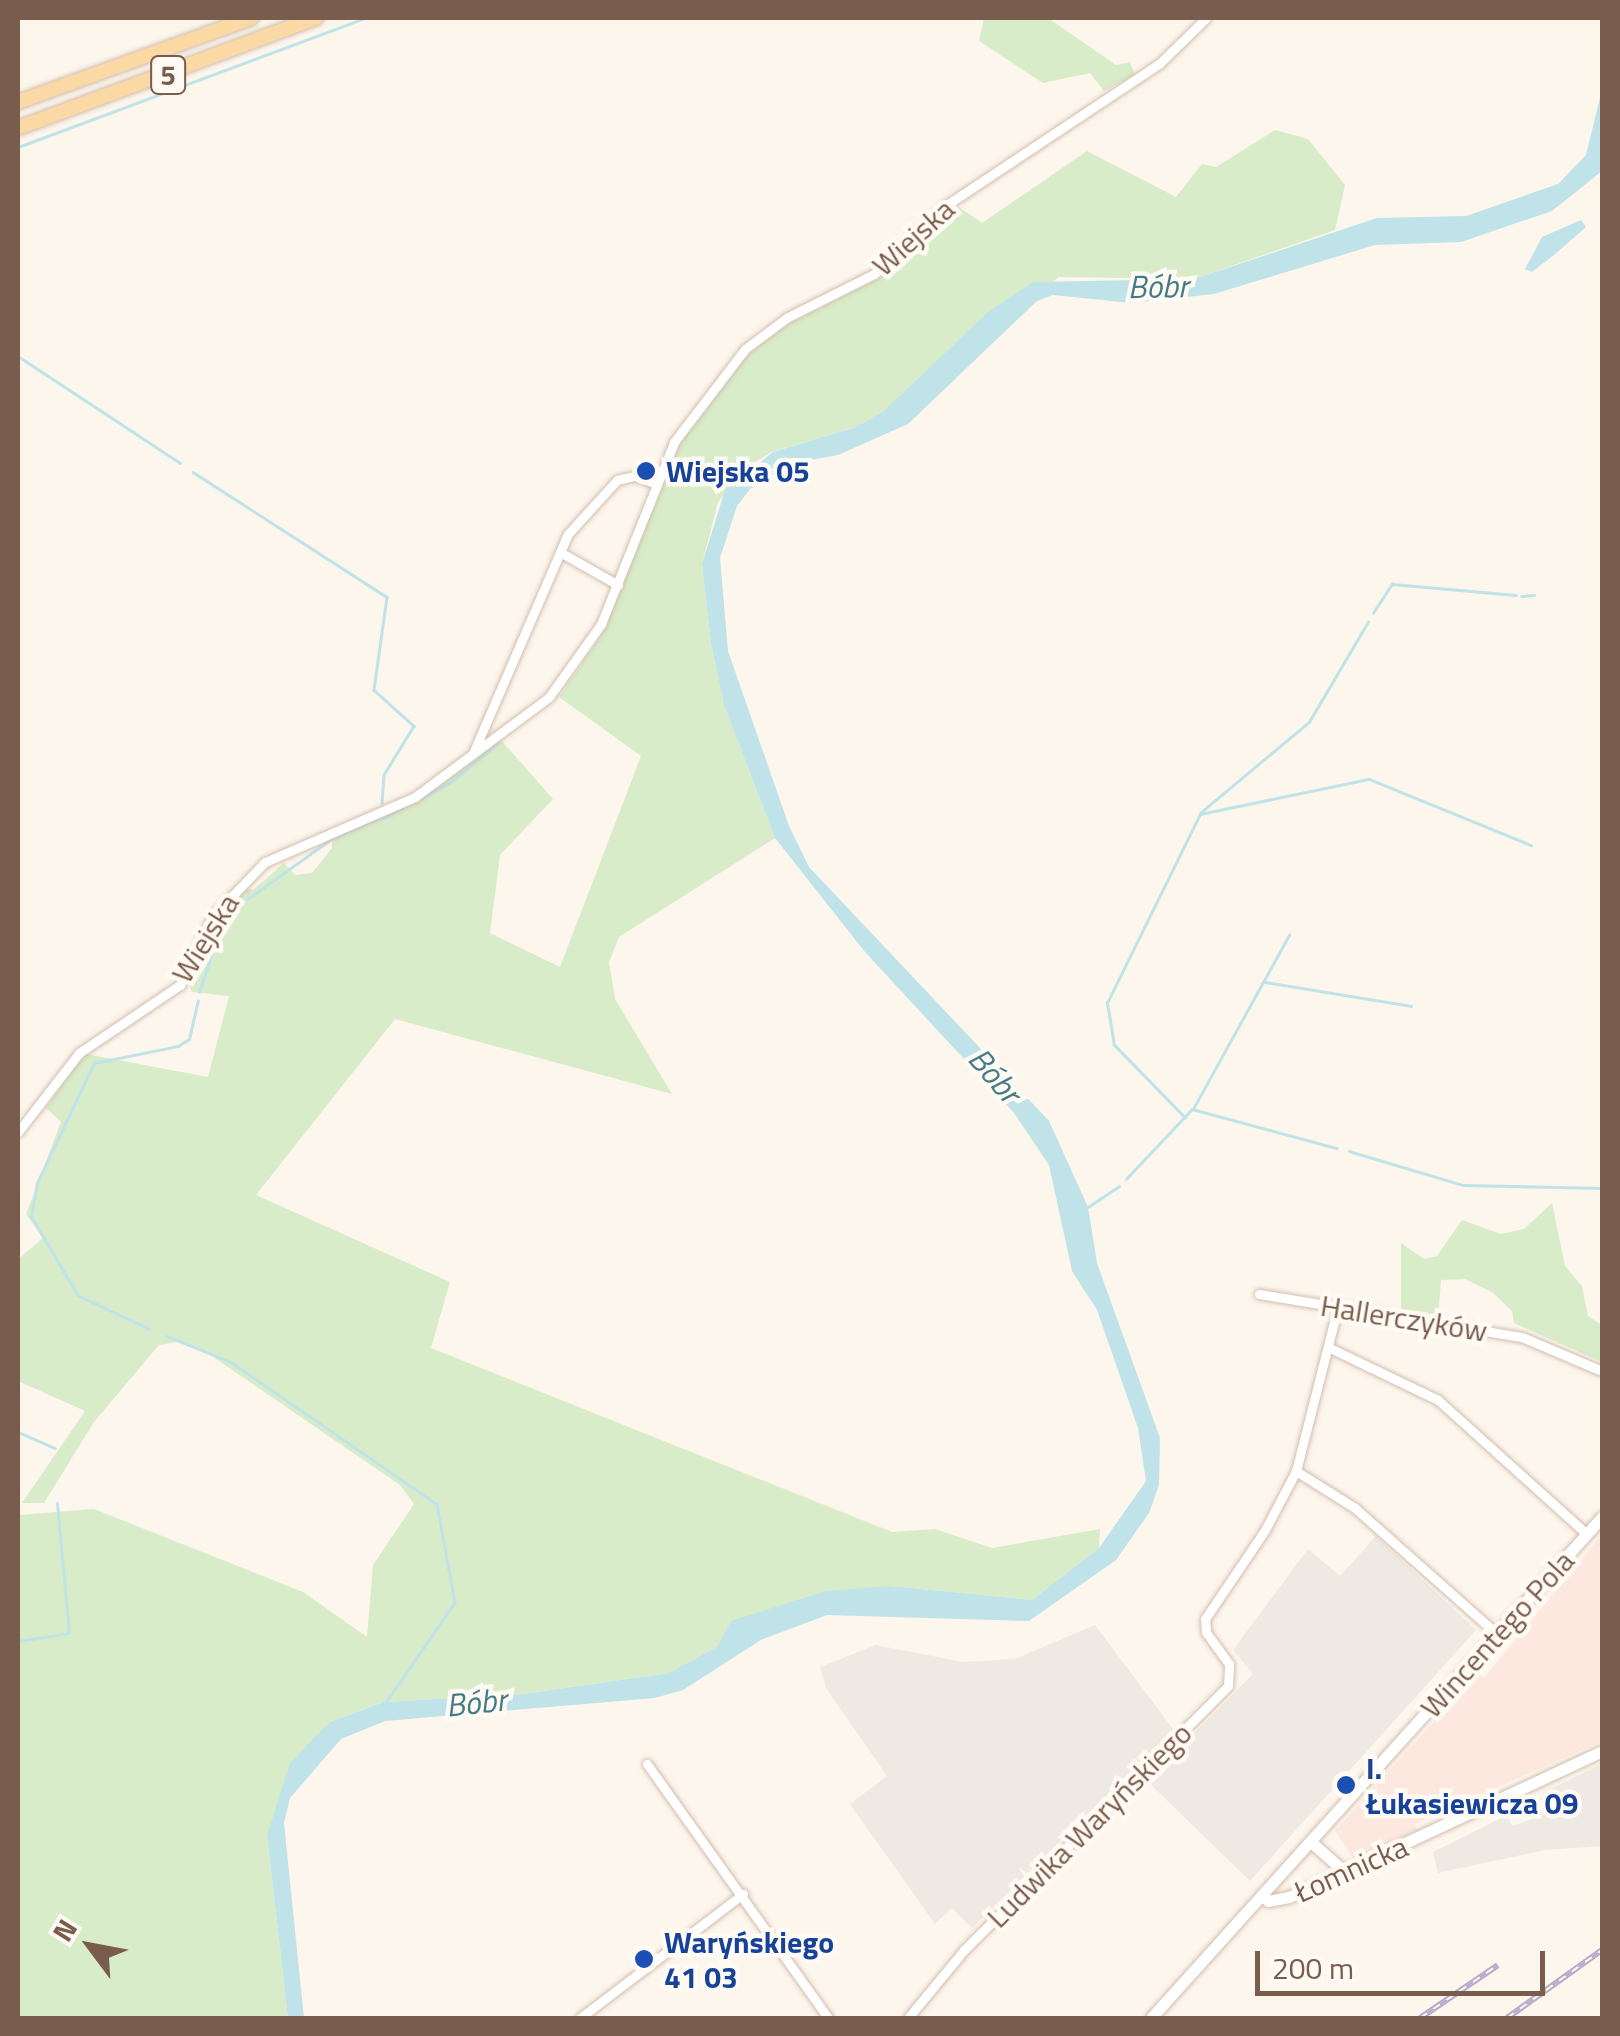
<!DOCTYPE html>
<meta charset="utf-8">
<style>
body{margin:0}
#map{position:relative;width:1620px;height:2036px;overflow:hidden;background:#fdf6ec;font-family:"Titillium Web",sans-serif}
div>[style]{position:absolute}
.commercial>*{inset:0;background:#fde8e0}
.industrial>*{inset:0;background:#efe9e4}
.green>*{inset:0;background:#d8ecc9}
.water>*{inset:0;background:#bfe3e8}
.stream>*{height:2.5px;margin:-1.25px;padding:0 1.25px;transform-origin:1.25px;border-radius:1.25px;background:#bfe3e8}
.roads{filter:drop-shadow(0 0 2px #d1beb0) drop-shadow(0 0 2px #d1beb0)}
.minor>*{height:9px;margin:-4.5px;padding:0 4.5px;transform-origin:4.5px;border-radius:4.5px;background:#fff}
.tertiary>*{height:11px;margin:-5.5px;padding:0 5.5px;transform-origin:5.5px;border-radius:5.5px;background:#fff}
.primary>*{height:14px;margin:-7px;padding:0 7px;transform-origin:7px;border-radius:7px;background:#fbd9a5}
.rail>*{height:6px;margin-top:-3px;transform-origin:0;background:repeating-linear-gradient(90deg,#fffaf3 0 8px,#b9a8c9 0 16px);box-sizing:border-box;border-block:2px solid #b9a8c9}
.dots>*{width:28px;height:28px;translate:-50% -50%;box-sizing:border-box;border:5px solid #fffaf3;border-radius:50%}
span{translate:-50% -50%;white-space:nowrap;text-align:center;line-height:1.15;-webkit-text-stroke:9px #fffaf3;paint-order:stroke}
.shield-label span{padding:2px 8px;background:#fffaf3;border:2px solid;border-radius:8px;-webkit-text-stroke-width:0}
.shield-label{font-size:28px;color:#7a5c4d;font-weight:700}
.street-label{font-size:30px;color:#7a5c4d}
.transit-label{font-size:30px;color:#164399;font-weight:700}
.left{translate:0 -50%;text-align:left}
.water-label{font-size:32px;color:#437c86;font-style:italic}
.frame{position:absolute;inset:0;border:20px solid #7a5c4d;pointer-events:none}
.north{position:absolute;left:40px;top:1896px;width:100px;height:100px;-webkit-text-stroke:8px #fffaf3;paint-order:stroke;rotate:302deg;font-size:28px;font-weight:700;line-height:40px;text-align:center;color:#7a5c4d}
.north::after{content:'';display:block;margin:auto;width:35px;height:45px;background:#7a5c4d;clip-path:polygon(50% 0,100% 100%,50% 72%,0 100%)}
.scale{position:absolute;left:1255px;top:1951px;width:290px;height:45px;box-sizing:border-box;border:5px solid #7a5c4d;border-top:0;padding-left:12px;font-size:30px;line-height:35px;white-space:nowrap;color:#7a5c4d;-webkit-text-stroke:8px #fffaf3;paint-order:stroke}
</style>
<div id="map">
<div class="commercial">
<i style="clip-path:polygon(1602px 1535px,1602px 1741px,1415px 1824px,1417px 1830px,1354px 1860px,1335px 1831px,1478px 1673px,1484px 1678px)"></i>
</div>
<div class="industrial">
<i style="clip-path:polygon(1376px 1536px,1476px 1630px,1250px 1881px,1147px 1781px,1253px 1674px,1233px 1650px,1308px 1549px,1340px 1576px)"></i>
<i style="clip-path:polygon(1095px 1625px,1173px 1729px,972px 1928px,952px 1908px,935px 1924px,850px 1804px,887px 1776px,826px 1688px,820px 1667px,876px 1645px,963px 1662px,1015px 1659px)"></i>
<i style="clip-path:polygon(1602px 1764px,1602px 1846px,1545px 1850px,1438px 1873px,1433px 1852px,1507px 1815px,1512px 1826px,1541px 1816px,1537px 1803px,1544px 1792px)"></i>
</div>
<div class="green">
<i style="clip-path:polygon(984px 18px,1048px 18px,1116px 65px,1130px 62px,1135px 75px,1104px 91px,1090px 73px,1043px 83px,979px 41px)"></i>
<i style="clip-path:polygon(1275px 130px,1308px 139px,1345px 185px,1335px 230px,1194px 279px,1059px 277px,884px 411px,856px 427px,772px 452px,750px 465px,718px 502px,702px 564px,711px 644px,724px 705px,775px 838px,619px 937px,609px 962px,615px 999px,672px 1094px,395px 1019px,256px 1195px,450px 1282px,431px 1348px,892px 1532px,935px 1529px,992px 1548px,1100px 1529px,1099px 1548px,1032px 1600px,891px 1586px,718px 1646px,669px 1673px,523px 1694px,382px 1702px,330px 1722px,267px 1835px,288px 2018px,18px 2018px,18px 1515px,94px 1509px,303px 1592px,367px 1637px,373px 1565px,414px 1504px,400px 1485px,200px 1348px,176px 1342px,159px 1345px,94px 1422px,44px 1503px,22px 1503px,85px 1411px,18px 1381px,18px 1259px,43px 1238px,26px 1214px,61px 1122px,46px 1108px,75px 1065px,86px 1054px,208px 1077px,229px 996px,192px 992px,188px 983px,213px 928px,243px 888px,253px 890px,284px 863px,295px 875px,312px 873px,332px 848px,332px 836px,415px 802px,501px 740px,553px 799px,500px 855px,490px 933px,560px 967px,641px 756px,559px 697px,602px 634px,680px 444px,707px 398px,770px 333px,878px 279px,956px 205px,982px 223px,1087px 151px,1176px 197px,1202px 164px,1216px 167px)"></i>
<i style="clip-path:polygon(1552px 1203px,1565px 1266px,1582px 1286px,1588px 1316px,1602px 1325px,1602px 1362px,1514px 1323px,1512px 1311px,1492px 1292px,1465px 1279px,1441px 1280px,1438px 1318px,1401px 1309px,1401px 1243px,1424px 1259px,1437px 1256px,1462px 1220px,1501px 1234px,1524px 1229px)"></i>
</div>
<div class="water">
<i style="clip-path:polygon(1602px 89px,1602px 171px,1552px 211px,1461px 242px,1375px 245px,1214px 294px,1131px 303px,1053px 295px,1037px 301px,908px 424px,838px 455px,794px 463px,750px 489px,737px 506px,720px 558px,728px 651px,789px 826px,809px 867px,1049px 1121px,1088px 1207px,1097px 1263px,1160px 1438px,1159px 1485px,1149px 1513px,1116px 1560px,1029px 1621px,827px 1615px,761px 1640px,683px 1690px,655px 1698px,385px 1721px,341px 1739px,290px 1798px,284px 1823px,304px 2018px,288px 2018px,267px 1835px,290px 1763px,330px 1722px,383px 1702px,523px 1694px,669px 1673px,718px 1646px,731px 1621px,826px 1591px,891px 1586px,1032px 1600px,1099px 1548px,1146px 1481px,1138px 1428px,1097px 1310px,1072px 1271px,1049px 1165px,1014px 1113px,865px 952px,775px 838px,724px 705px,711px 644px,702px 564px,725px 490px,773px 452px,856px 427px,884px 411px,987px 313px,1033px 282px,1194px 279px,1377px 218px,1466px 216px,1558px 184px,1586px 155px)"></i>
<i style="clip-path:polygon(1581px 220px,1586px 227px,1554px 255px,1532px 272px,1525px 269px,1542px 237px)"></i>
</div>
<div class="stream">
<i style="left:18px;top:147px;width:370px;rotate:-20.4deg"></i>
<i style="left:18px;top:356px;width:194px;rotate:33.4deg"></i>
<i style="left:193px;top:472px;width:231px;rotate:32.8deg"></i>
<i style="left:387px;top:597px;width:94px;rotate:98deg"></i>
<i style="left:374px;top:690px;width:54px;rotate:42deg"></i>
<i style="left:414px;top:726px;width:57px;rotate:121.5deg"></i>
<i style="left:384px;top:775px;width:28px;rotate:94deg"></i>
<i style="left:1521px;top:596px;width:13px;rotate:-4deg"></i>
<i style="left:1373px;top:613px;width:35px;rotate:-57deg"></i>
<i style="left:1392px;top:584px;width:124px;rotate:5.1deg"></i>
<i style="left:1200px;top:813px;width:142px;rotate:-39.9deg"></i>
<i style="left:1309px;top:722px;width:116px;rotate:-59.5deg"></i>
<i style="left:384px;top:818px;width:76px;rotate:-28.2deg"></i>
<i style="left:451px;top:782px;width:61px;rotate:-39.7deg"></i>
<i style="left:1265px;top:982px;width:148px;rotate:9.3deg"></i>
<i style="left:199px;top:992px;width:69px;rotate:-71.3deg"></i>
<i style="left:221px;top:927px;width:32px;rotate:-49deg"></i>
<i style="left:242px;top:903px;width:110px;rotate:-35.7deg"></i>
<i style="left:331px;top:839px;width:55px;rotate:-23.7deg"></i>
<i style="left:1193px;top:1109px;width:199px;rotate:-61.1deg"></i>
<i style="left:1185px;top:1118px;width:102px;rotate:-134.2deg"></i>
<i style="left:1114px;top:1045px;width:43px;rotate:-99.5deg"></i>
<i style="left:1107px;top:1003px;width:211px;rotate:-63.8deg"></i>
<i style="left:1200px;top:814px;width:173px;rotate:-11.7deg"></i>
<i style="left:1369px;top:779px;width:175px;rotate:22.2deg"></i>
<i style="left:1349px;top:1151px;width:119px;rotate:16.6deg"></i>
<i style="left:1463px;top:1185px;width:139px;rotate:1.2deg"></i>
<i style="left:1126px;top:1179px;width:96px;rotate:-46.7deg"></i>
<i style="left:1192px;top:1109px;width:150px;rotate:15.1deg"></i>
<i style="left:1088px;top:1207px;width:37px;rotate:-34deg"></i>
<i style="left:149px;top:1329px;width:78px;rotate:-155.1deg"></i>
<i style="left:78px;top:1296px;width:92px;rotate:-120.7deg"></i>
<i style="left:31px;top:1217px;width:35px;rotate:-80deg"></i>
<i style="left:37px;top:1183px;width:133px;rotate:-64.6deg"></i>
<i style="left:94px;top:1063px;width:86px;rotate:-11.4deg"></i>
<i style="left:178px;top:1046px;width:13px;rotate:-32deg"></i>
<i style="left:189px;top:1039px;width:39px;rotate:-77deg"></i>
<i style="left:167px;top:1336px;width:69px;rotate:22.1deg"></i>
<i style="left:231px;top:1362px;width:250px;rotate:34.6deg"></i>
<i style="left:437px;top:1504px;width:101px;rotate:79.7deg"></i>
<i style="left:455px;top:1603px;width:123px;rotate:124.7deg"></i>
<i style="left:18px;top:1432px;width:40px;rotate:23.4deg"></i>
<i style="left:18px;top:1641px;width:52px;rotate:-8.9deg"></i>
<i style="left:69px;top:1633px;width:130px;rotate:-95.3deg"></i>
</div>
<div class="roads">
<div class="minor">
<i style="left:560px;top:552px;width:67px;rotate:29.6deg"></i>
<i style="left:474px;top:751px;width:236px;rotate:-66.6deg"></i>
<i style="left:568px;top:534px;width:73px;rotate:-47.8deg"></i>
<i style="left:617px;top:480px;width:18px;rotate:-13deg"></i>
<i style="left:635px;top:476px;width:23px;rotate:20deg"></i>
<i style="left:18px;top:1132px;width:100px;rotate:-52.3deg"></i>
<i style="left:79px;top:1053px;width:122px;rotate:-34deg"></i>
<i style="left:180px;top:985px;width:75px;rotate:-64.8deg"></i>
<i style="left:212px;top:917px;width:76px;rotate:-46.1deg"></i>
<i style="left:265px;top:862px;width:163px;rotate:-23.4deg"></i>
<i style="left:415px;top:797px;width:167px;rotate:-36.7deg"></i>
<i style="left:549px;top:697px;width:90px;rotate:-54.5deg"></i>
<i style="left:601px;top:624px;width:196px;rotate:-68.1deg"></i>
<i style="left:674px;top:442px;width:117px;rotate:-52.6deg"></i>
<i style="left:745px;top:349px;width:54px;rotate:-36.7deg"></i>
<i style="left:788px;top:317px;width:96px;rotate:-26.6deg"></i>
<i style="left:874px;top:274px;width:98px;rotate:-43.8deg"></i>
<i style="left:945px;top:206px;width:257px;rotate:-33.6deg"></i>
<i style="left:1159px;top:64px;width:66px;rotate:-44.4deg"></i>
<i style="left:1259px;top:1294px;width:266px;rotate:9.3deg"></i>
<i style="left:1522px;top:1337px;width:87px;rotate:23deg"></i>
<i style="left:1332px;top:1349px;width:118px;rotate:25.7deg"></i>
<i style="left:1438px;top:1400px;width:200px;rotate:42deg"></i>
<i style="left:1296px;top:1471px;width:70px;rotate:32.1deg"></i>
<i style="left:1355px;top:1508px;width:190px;rotate:41.6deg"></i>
<i style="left:647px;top:1764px;width:312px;rotate:54.5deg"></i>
<i style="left:580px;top:2018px;width:205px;rotate:-37.3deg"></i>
<i style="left:908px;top:2018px;width:88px;rotate:-50.5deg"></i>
<i style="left:964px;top:1950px;width:373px;rotate:-45deg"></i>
<i style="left:1228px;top:1686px;width:22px;rotate:-87deg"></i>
<i style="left:1229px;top:1664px;width:39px;rotate:-126deg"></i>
<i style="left:1206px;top:1632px;width:13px;rotate:-94deg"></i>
<i style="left:1205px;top:1619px;width:107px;rotate:-56deg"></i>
<i style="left:1265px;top:1530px;width:67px;rotate:-62.3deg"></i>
<i style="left:1296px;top:1471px;width:166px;rotate:-75.7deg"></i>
</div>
<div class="tertiary">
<i style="left:1311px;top:1842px;width:45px;rotate:41.4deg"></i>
<i style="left:1262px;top:1895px;width:8px;rotate:45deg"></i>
<i style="left:1268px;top:1901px;width:21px;rotate:-11deg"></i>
<i style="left:1289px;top:1897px;width:345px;rotate:-25deg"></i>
<i style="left:1151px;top:2018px;width:674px;rotate:-48.01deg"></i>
</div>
<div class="primary">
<i style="left:18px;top:102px;width:248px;rotate:-19.8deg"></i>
<i style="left:18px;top:128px;width:318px;rotate:-20.3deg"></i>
</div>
</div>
<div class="rail">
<i style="left:1420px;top:2018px;width:94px;rotate:-34.2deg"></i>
<i style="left:1507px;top:2018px;width:117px;rotate:-35.6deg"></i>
</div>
<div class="dots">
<i style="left:646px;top:471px;background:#1a4fb4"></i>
<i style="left:1346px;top:1785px;background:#1a4fb4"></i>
<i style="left:644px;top:1959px;background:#1a4fb4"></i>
</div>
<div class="shield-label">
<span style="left:168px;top:75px">5</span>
</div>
<div class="street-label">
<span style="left:913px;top:237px;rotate:-42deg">Wiejska</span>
<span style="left:205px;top:938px;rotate:-58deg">Wiejska</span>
<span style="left:1404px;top:1318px;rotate:9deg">Hallerczyków</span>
<span style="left:1497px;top:1634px;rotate:-48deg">Wincentego Pola</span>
<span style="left:1089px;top:1825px;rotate:-45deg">Ludwika Waryńskiego</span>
<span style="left:1351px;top:1869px;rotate:-24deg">Łomnicka</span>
</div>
<div class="transit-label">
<span class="left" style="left:666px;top:471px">Wiejska 05</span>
<span class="left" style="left:1366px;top:1785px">I.<br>Łukasiewicza 09</span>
<span class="left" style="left:664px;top:1959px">Waryńskiego<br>41 03</span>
</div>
<div class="water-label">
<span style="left:1158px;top:286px;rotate:-1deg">Bóbr</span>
<span style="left:995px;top:1075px;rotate:49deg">Bóbr</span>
<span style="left:476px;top:1702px;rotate:-6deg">Bóbr</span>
</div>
<div class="frame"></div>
<div class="north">N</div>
<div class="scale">200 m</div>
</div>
